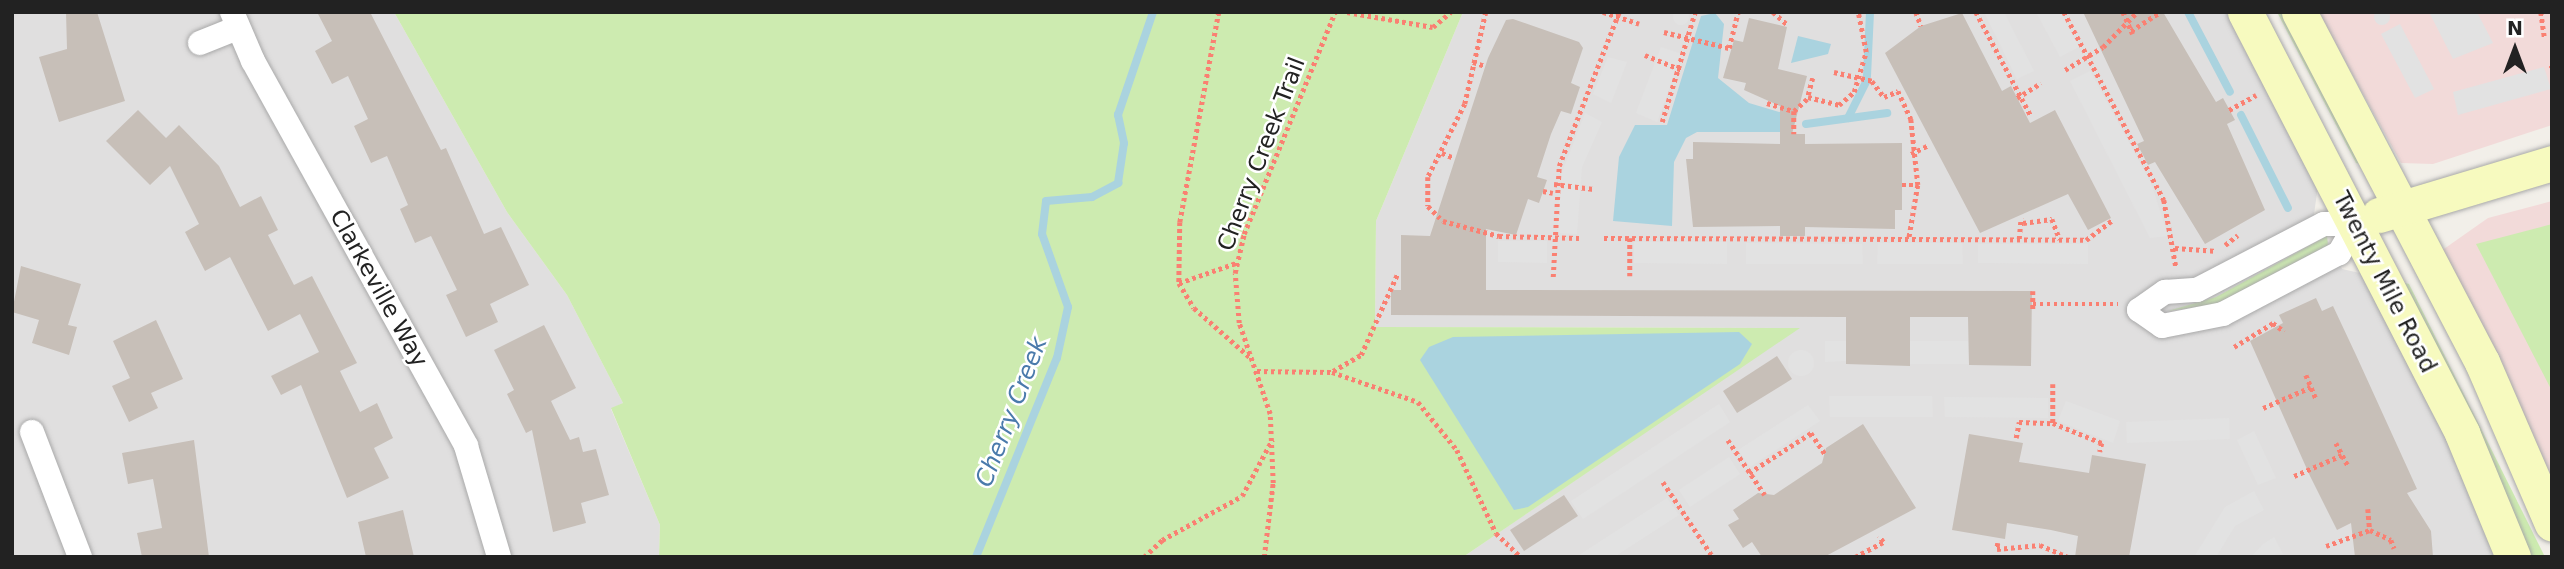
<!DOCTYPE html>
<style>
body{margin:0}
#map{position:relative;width:2564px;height:569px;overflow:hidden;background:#f2efe9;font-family:"DejaVu Sans",sans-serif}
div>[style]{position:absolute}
.residential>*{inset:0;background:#e0dfdf}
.commercial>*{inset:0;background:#f2dad9}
.grass>*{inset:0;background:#cdebb0}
.parking>*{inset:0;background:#e2e2e2}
.round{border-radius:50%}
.water>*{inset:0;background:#aad3df}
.stream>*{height:8px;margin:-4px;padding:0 4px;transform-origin:4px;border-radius:4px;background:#aad3df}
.building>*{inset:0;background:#c7bfb8}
.path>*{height:4.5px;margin-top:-2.25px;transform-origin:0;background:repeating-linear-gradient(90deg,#fa8072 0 3.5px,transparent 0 7px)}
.roads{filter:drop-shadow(0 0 2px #a9a9a9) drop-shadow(0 0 2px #a9a9a9)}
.street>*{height:24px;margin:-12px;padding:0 12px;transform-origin:12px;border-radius:12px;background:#fff}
.secondary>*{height:35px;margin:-17.5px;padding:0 17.5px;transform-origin:17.5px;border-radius:17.5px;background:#f7fabf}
span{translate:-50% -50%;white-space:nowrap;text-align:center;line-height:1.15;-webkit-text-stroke:5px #fff;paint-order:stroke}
.street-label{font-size:23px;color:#222}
.water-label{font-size:24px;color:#4a7aab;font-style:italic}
.frame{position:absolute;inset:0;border:14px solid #222;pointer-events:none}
.north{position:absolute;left:2480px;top:14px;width:70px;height:70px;-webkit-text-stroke:5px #fff;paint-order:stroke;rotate:0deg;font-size:19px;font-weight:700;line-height:28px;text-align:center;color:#222}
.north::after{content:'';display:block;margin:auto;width:24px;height:32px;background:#222;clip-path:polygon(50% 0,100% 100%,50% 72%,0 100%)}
</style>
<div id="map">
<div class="residential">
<i style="clip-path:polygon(12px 12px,394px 12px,507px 212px,567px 295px,623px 403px,611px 409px,660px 525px,659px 557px,12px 557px)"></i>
<i style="clip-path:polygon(1463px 12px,2226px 12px,2318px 186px,2314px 214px,2342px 269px,2364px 274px,2436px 411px,2496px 557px,1463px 557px,1798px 328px,1375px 327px,1376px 221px)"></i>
</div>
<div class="commercial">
<i style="clip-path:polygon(2318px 12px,2552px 12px,2552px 125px,2433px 164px,2401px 163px)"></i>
<i style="clip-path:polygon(2552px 201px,2552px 484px,2441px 251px,2488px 218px)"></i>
</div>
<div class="grass">
<i style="clip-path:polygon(394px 12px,1463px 12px,1376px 221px,1375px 327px,1800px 328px,1463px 557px,659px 557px,660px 525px,611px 408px,623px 403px,567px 295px,507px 212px)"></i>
<i style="clip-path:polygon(2277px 12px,2281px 12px,2359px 164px,2356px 163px)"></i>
<i style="clip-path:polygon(2552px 224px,2552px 391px,2476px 244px)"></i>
<i style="clip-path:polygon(2327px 236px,2328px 245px,2216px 304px,2168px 311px,2216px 297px)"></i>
<i style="clip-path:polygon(2405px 283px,2409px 284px,2545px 557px,2529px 557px)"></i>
</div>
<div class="parking">
<i class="round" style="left:1673px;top:9px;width:16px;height:16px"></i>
<i class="round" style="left:2374px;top:9px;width:16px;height:16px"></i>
<i style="clip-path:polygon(1984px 12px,2004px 12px,2034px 71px,2017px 79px)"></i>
<i style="clip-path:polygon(2036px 12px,2061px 12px,2079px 47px,2060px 57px)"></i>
<i style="clip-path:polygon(2429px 12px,2477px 12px,2493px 43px,2453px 59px)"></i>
<i style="clip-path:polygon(2400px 24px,2434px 89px,2415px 98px,2381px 34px)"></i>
<i style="clip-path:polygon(1661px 47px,1682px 54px,1657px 122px,1636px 113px)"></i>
<i style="clip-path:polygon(1608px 57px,1627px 62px,1611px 103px,1593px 94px)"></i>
<i style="clip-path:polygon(2544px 67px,2551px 89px,2458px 115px,2453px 92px)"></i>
<i style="clip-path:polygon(2090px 71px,2151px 183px,2168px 236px,2150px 238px,2070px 81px)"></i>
<i style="clip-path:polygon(1585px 113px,1602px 122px,1582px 167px,1577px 234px,1557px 233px,1561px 175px)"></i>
<i style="clip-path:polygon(1498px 241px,1547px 241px,1547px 263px,1498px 262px)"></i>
<i style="clip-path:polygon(1634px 242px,1727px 242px,1727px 264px,1634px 263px)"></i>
<i style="clip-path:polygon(1746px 243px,1862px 244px,1863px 264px,1746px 264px)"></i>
<i style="clip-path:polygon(1878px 243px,1962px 243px,1963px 264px,1877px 264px)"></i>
<i style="clip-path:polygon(1978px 244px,2088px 244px,2088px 264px,1978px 263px)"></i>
<i style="clip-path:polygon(1825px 341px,1846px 341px,1846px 361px,1825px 362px)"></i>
<i style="clip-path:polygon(1910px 341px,1968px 341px,1969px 364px,1910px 364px)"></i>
<i class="round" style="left:1788px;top:350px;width:26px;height:26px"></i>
<i style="clip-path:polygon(1829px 396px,1932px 396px,1933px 417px,1830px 417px)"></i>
<i style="clip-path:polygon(1944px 397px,2048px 398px,2048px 418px,1945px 417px)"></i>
<i style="clip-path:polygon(2066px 401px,2120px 421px,2113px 443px,2058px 421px)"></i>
<i style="clip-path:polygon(1719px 404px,1730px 422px,1583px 519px,1571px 501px)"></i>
<i style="clip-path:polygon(1808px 405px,1820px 421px,1750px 467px,1738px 450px)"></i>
<i style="clip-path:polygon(2229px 418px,2230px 439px,2127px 443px,2126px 422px)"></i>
<i style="clip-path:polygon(2254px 431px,2276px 478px,2258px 485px,2237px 440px)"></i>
<i style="clip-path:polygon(1729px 457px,1740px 474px,1690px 507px,1679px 490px)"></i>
<i style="clip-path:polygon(2254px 491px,2264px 510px,2235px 526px,2216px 557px,2194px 557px,2225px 507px)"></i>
<i style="clip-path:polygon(1667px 498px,1679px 515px,1614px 557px,1576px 557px)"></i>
<i style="clip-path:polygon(2274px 537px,2283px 554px,2251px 557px,2263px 544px)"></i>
</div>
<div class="water">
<i style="clip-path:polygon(1715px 13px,1724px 24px,1718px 78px,1749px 103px,1786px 114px,1785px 132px,1697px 132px,1686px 138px,1674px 162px,1672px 226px,1613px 221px,1619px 157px,1635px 125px,1667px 125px,1701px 16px)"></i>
<i style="clip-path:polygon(1798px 36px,1831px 44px,1828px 54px,1791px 63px)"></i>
<i style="clip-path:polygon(1739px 332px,1752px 344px,1740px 364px,1528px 507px,1514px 510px,1420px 360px,1429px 347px,1453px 337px)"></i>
</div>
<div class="stream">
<i style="left:2188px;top:12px;width:90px;rotate:62.3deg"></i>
<i style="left:1867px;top:76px;width:64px;rotate:-87.3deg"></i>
<i style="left:2241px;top:115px;width:104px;rotate:63.2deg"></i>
<i style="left:1848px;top:118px;width:40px;rotate:-63.4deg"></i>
<i style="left:1806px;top:124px;width:82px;rotate:-7.7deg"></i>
<i style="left:976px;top:557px;width:215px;rotate:-67.9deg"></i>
<i style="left:1057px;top:358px;width:52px;rotate:-77.8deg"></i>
<i style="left:1068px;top:307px;width:77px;rotate:-109.6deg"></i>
<i style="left:1042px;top:234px;width:33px;rotate:-83deg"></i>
<i style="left:1046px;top:201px;width:46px;rotate:-5deg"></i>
<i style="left:1092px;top:197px;width:30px;rotate:-28deg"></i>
<i style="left:1118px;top:183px;width:40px;rotate:-81.5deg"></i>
<i style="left:1124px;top:143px;width:29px;rotate:-102deg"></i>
<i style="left:1118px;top:115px;width:109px;rotate:-71.2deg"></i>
</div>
<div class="building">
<i style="clip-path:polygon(66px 12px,97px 12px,125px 101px,59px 122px,39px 57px,67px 49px)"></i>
<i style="clip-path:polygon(317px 12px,370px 12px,441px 150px,446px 148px,484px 234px,501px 227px,529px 285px,490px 304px,498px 322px,466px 337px,446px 295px,457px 290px,431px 236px,415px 243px,400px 209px,408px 205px,387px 156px,371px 163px,354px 126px,368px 119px,348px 76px,332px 84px,315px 51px,332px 41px)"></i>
<i style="clip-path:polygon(2083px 12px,2163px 12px,2216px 102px,2223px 98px,2235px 120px,2227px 124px,2265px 210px,2205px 244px,2155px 162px,2148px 165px,2143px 155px,2137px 144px,2144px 141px)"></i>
<i style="clip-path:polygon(1962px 13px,2002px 91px,2011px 86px,2030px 123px,2055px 110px,2111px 218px,2088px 230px,2068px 194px,1980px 233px,1885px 53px,1921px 26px)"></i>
<i style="clip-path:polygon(1749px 18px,1787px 27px,1778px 69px,1807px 76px,1792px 134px,1805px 134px,1805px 144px,1902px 143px,1902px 210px,1895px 210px,1895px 229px,1805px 227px,1805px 236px,1780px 236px,1780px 226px,1693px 227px,1686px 159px,1693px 159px,1693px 142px,1780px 144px,1780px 106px,1744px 90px,1746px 83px,1723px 78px,1734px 40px,1743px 42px)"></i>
<i style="clip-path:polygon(1513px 19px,1579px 42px,1583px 48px,1571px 83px,1580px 87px,1571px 114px,1561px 111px,1551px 134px,1537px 177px,1547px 180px,1539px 203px,1528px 199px,1516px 235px,1486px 229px,1486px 290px,2032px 291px,2031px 366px,1969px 365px,1968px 317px,1910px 317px,1910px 366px,1846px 364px,1846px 317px,1391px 315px,1391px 290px,1401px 290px,1401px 235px,1430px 236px,1488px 58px,1506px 20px)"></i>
<i style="clip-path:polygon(138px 110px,166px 138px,179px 125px,219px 166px,240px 207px,261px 196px,278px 230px,268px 235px,294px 285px,312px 276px,357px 363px,340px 371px,360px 412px,377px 403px,393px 438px,374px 448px,389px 478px,347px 498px,301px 385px,281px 395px,271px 376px,319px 352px,300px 314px,268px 331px,230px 257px,205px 271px,185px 232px,199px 224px,170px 166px,150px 185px,106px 141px)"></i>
<i style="clip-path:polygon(21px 266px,81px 284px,68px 325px,77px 327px,69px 355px,32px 343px,39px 320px,12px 312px)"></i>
<i style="clip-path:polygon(2316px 298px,2322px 311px,2333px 306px,2356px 355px,2417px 489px,2407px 493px,2431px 531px,2433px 557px,2355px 557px,2351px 523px,2337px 530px,2310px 476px,2250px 341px,2283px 323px,2279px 315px)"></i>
<i style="clip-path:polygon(156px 320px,183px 379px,151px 393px,158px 408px,129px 422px,112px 386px,130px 378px,113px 341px)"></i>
<i style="clip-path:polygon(544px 325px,576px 388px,551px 401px,570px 440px,579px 437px,583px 452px,596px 449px,609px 495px,581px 503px,586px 523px,553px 532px,532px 430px,526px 433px,507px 394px,514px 390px,494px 350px)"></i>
<i style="clip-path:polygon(1777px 356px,1792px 379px,1737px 413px,1723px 391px)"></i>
<i style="clip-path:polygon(1863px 424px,1916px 508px,1824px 557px,1762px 557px,1752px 542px,1743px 548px,1728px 525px,1739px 519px,1733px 510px,1758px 493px,1774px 495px,1822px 463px,1826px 448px)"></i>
<i style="clip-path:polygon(1969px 434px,2023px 443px,2019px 462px,2089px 473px,2092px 455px,2146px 464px,2129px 557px,2075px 557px,2078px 536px,2051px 530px,2007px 523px,2005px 539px,1952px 530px)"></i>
<i style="clip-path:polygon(194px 440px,209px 557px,142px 557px,137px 533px,162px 528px,153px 479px,128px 484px,122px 453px)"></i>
<i style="clip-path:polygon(1564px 495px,1578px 516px,1524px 551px,1510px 530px)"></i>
<i style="clip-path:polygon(403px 510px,414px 557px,366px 557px,358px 522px)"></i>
</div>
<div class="path">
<i style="left:1219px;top:12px;width:214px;rotate:100.5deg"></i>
<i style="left:1180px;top:222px;width:61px;rotate:90.9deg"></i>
<i style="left:1179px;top:283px;width:60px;rotate:-19.3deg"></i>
<i style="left:1347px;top:12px;width:87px;rotate:9.9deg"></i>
<i style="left:1433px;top:27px;width:23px;rotate:-40deg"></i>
<i style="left:1486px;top:12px;width:94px;rotate:102.9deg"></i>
<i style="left:1465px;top:104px;width:82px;rotate:116.9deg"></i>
<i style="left:1428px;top:177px;width:29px;rotate:90deg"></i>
<i style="left:1428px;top:206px;width:21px;rotate:45deg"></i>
<i style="left:1443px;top:221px;width:58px;rotate:15deg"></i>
<i style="left:1499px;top:236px;width:80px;rotate:1.4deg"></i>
<i style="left:1603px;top:12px;width:38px;rotate:18deg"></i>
<i style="left:1773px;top:12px;width:20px;rotate:41deg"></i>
<i style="left:1916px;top:12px;width:15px;rotate:70deg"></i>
<i style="left:1976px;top:12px;width:118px;rotate:62.1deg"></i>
<i style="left:2064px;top:12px;width:213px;rotate:62deg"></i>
<i style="left:2164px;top:200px;width:68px;rotate:79.8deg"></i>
<i style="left:2123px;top:12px;width:24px;rotate:66deg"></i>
<i style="left:2541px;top:12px;width:27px;rotate:82deg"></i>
<i style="left:2131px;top:31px;width:35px;rotate:-33deg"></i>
<i style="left:1664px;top:32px;width:67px;rotate:13.8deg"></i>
<i style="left:1729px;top:48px;width:37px;rotate:-76deg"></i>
<i style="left:1645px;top:55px;width:40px;rotate:22deg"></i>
<i style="left:1473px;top:62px;width:13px;rotate:18deg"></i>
<i style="left:2551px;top:65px;width:2px;rotate:63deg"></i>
<i style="left:2065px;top:70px;width:44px;rotate:-31.2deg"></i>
<i style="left:2103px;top:47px;width:49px;rotate:-45.8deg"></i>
<i style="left:1834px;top:72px;width:39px;rotate:13deg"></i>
<i style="left:1872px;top:81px;width:20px;rotate:53deg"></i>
<i style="left:1884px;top:97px;width:15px;rotate:-23deg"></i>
<i style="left:1898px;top:91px;width:31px;rotate:65deg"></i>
<i style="left:1911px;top:119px;width:66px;rotate:83.9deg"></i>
<i style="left:1918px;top:185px;width:55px;rotate:99.5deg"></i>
<i style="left:1813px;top:78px;width:20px;rotate:105deg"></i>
<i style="left:1808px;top:97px;width:32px;rotate:14deg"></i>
<i style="left:1839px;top:105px;width:20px;rotate:-41deg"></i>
<i style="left:1854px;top:92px;width:42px;rotate:-73.3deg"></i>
<i style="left:1866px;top:52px;width:41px;rotate:-101.3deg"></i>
<i style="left:2017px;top:98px;width:28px;rotate:-32deg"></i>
<i style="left:1767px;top:103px;width:28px;rotate:17deg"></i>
<i style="left:2229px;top:110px;width:31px;rotate:-29deg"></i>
<i style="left:1794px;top:111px;width:23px;rotate:90deg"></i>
<i style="left:1794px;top:111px;width:19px;rotate:-43deg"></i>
<i style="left:1662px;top:122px;width:115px;rotate:-73.3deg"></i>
<i style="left:1442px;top:153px;width:11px;rotate:22deg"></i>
<i style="left:1911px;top:154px;width:20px;rotate:-27deg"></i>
<i style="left:1554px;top:184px;width:40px;rotate:7.1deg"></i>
<i style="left:1902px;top:185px;width:16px"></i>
<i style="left:1543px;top:191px;width:10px;rotate:11deg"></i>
<i style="left:2023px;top:223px;width:29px;rotate:-8deg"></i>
<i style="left:2052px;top:219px;width:22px;rotate:69deg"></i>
<i style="left:1604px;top:238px;width:482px;rotate:0.2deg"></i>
<i style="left:2086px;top:240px;width:34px;rotate:-37deg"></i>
<i style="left:1630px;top:238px;width:38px;rotate:90deg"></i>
<i style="left:2019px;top:239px;width:21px;rotate:-85deg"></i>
<i style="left:2225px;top:245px;width:16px;rotate:-38deg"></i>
<i style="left:2175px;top:248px;width:39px;rotate:4deg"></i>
<i style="left:1553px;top:277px;width:111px;rotate:-86.9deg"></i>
<i style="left:1559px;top:166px;width:165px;rotate:-68.7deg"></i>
<i style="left:1179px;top:283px;width:29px;rotate:59deg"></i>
<i style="left:1194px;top:308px;width:77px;rotate:41.3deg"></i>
<i style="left:2033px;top:291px;width:19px;rotate:90deg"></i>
<i style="left:2033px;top:304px;width:85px"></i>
<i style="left:2234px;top:347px;width:46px;rotate:-31.6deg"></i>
<i style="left:2273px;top:323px;width:14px;rotate:36deg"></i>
<i style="left:1257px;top:371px;width:75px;rotate:0.8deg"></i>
<i style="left:1332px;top:372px;width:91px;rotate:19.2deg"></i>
<i style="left:1418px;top:402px;width:62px;rotate:50.9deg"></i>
<i style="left:1457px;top:450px;width:92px;rotate:64.8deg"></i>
<i style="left:1496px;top:533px;width:35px;rotate:44deg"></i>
<i style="left:1333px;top:371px;width:32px;rotate:-30deg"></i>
<i style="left:1361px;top:355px;width:88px;rotate:-65.8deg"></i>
<i style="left:2306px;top:375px;width:25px;rotate:67deg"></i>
<i style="left:2053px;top:384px;width:39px;rotate:90deg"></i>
<i style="left:2263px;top:408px;width:52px;rotate:-23.6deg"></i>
<i style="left:2016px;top:438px;width:16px;rotate:-79deg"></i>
<i style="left:2019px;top:422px;width:34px;rotate:2deg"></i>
<i style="left:2053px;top:423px;width:53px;rotate:22.2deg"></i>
<i style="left:2102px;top:443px;width:9px;rotate:103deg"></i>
<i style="left:1728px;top:440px;width:66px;rotate:56.1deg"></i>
<i style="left:2336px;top:443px;width:26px;rotate:62deg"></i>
<i style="left:1749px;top:473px;width:74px;rotate:-32.8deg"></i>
<i style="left:1811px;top:433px;width:27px;rotate:56deg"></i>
<i style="left:2294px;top:476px;width:52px;rotate:-23.6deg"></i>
<i style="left:1663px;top:482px;width:90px;rotate:56.3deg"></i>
<i style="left:2368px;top:509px;width:21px;rotate:85deg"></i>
<i style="left:1998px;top:543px;width:6px;rotate:99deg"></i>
<i style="left:1997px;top:549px;width:43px;rotate:-5.3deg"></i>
<i style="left:2040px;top:545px;width:30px;rotate:23deg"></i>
<i style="left:2326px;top:546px;width:47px;rotate:-20deg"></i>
<i style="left:2370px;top:530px;width:23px;rotate:25deg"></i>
<i style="left:2391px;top:540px;width:9px;rotate:69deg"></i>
<i style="left:1144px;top:557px;width:25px;rotate:-43deg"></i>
<i style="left:1162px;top:540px;width:91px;rotate:-28.8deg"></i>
<i style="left:1242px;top:496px;width:64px;rotate:-61.8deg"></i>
<i style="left:1264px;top:557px;width:75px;rotate:-83.1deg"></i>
<i style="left:1273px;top:483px;width:69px;rotate:-92.5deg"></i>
<i style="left:1270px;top:414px;width:96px;rotate:-108.8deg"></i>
<i style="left:1239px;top:323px;width:50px;rotate:-94.6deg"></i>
<i style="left:1235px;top:273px;width:40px;rotate:-77deg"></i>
<i style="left:1244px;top:234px;width:240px;rotate:-67.7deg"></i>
<i style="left:1855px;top:557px;width:32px;rotate:-28deg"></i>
<i style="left:1883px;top:542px;width:7px;rotate:-124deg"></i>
</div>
<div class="roads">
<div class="street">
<i style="left:232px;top:12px;width:53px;rotate:66.8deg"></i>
<i style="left:253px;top:61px;width:440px;rotate:61deg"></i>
<i style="left:466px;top:446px;width:116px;rotate:73.4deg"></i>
<i style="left:200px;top:43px;width:40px;rotate:-22deg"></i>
<i style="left:2324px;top:224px;width:32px"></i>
<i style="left:2356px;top:224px;width:34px;rotate:120deg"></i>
<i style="left:2339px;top:253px;width:131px;rotate:152.3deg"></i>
<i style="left:2223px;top:314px;width:62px;rotate:168.9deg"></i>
<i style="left:2162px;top:326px;width:28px;rotate:-145deg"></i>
<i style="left:2139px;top:310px;width:32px;rotate:-35deg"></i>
<i style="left:2165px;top:292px;width:32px;rotate:-4deg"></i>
<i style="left:2197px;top:290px;width:143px;rotate:-27.5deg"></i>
<i style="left:32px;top:432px;width:134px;rotate:69deg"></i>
</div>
<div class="secondary">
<i style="left:2245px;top:12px;width:474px;rotate:62.7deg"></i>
<i style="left:2462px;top:433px;width:134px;rotate:67.6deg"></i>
<i style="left:2299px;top:12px;width:395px;rotate:62.4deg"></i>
<i style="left:2482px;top:362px;width:176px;rotate:66.6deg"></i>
<i style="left:2379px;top:215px;width:181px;rotate:-16.7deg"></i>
</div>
</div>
<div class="street-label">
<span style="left:1261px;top:154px;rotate:-69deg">Cherry Creek Trail</span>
<span style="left:2385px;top:282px;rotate:63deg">Twenty Mile Road</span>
<span style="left:379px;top:288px;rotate:61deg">Clarkeville Way</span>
</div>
<div class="water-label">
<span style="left:1012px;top:412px;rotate:-69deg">Cherry Creek</span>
</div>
<div class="frame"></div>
<div class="north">N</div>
</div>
